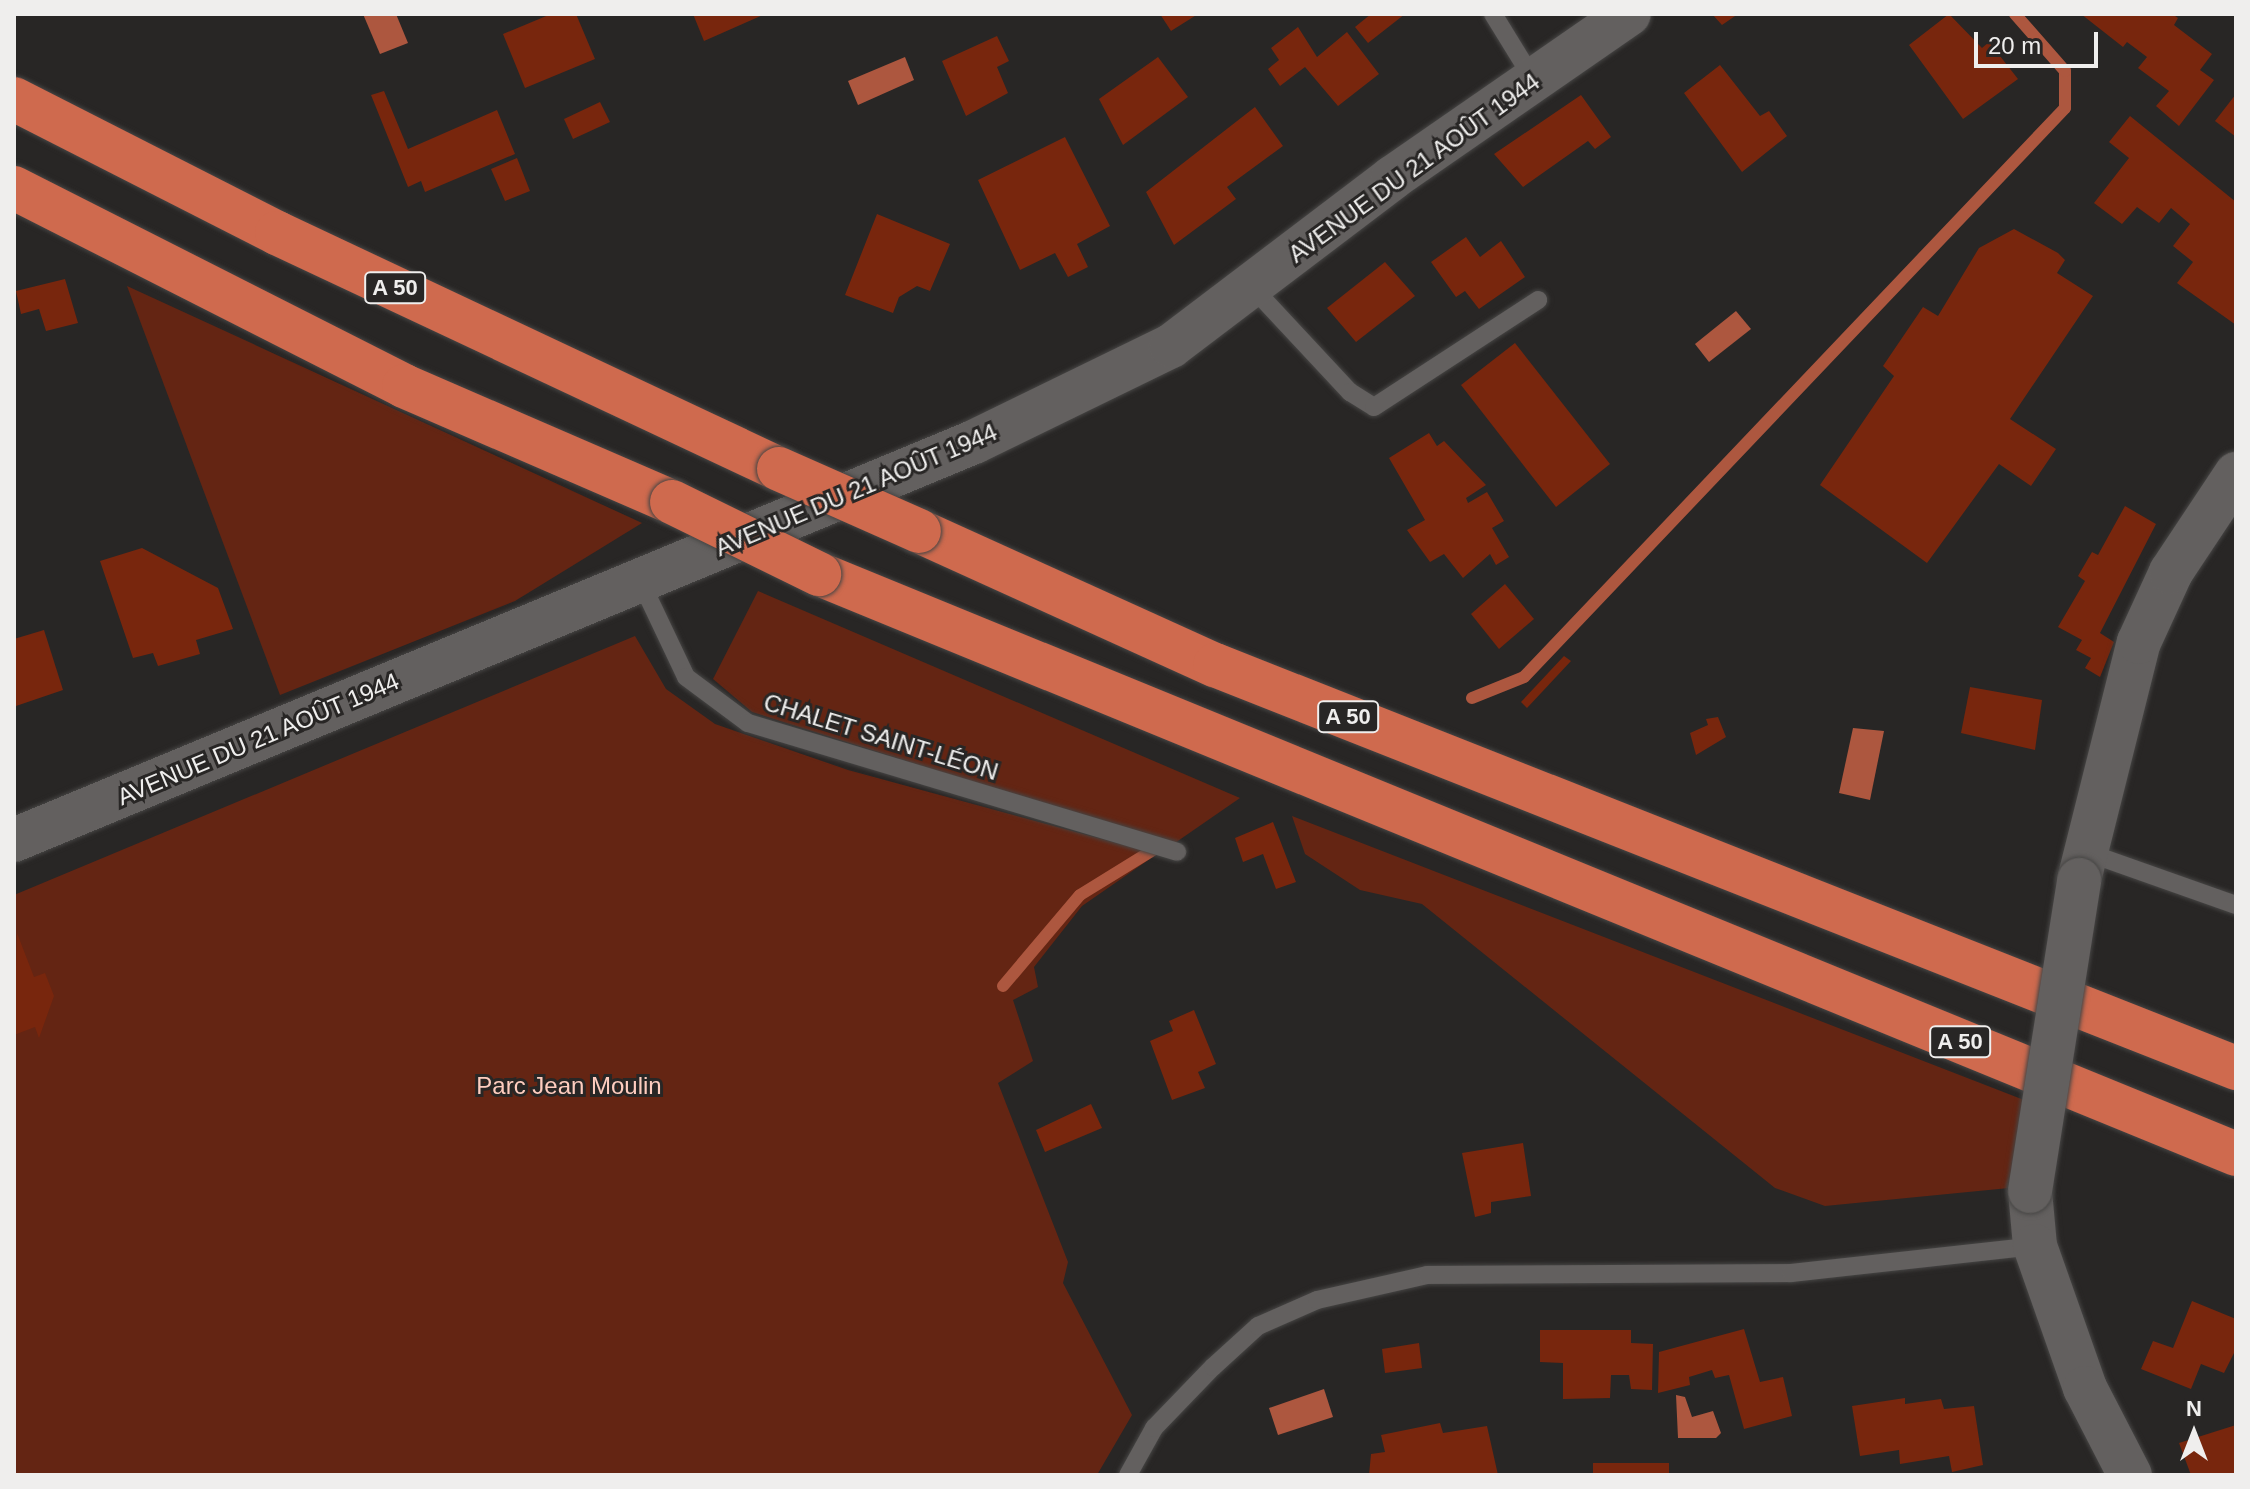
<!DOCTYPE html>
<meta charset="utf-8">
<style>
body{margin:0}
#map{position:relative;width:2250px;height:1489px;overflow:hidden;background:#282625;font-family:Helvetica,sans-serif}
div>[style]{position:absolute}
.green>*{inset:0;background:#642513}
.water>*{inset:0;background:#ad573f}
.stream>*{height:12px;margin:-6px;padding:0 6px;transform-origin:6px;border-radius:6px;background:#ad573f}
.building>*{inset:0;background:#78260d}
.roads{filter:drop-shadow(0 0 2px #464544) drop-shadow(0 0 2px #464544)}
.service>*{height:18px;margin:-9px;padding:0 9px;transform-origin:9px;border-radius:9px;background:#63605f}
.tertiary>*{height:44px;margin:-22px;padding:0 22px;transform-origin:22px;border-radius:22px;background:#63605f}
.secondary>*{height:44px;margin:-22px;padding:0 22px;transform-origin:22px;border-radius:22px;background:#63605f}
.motorway>*{height:44px;margin:-22px;padding:0 22px;transform-origin:22px;border-radius:22px;background:#cf6a4e}
.bridges{filter:drop-shadow(0 0 2px #464544) drop-shadow(0 0 2px #464544)}
.tertiary-bridge>*{height:44px;margin:-22px;padding:0 22px;transform-origin:22px;border-radius:22px;background:#63605f}
.motorway-bridge>*{height:44px;margin:-22px;padding:0 22px;transform-origin:22px;border-radius:22px;background:#cf6a4e}
span{translate:-50% -50%;white-space:nowrap;text-align:center;line-height:1.15;-webkit-text-stroke:6px #282625;paint-order:stroke}
.shield-label span{padding:2px 6px;background:#282625;border:2px solid;border-radius:6px;-webkit-text-stroke-width:0}
.shield-label{font-size:22px;color:#efeeed;font-weight:700}
.street-label{font-size:24px;color:#efeeed}
.park-label{font-size:24px;color:#fecdbf}
.frame{position:absolute;inset:0;border:16px solid #efeeed;pointer-events:none}
.north{position:absolute;left:2154px;top:1393px;width:80px;height:80px;-webkit-text-stroke:6px #282625;paint-order:stroke;rotate:0deg;font-size:22px;font-weight:700;line-height:32px;text-align:center;color:#efeeed}
.north::after{content:'';display:block;margin:auto;width:28px;height:36px;background:#efeeed;clip-path:polygon(50% 0,100% 100%,50% 72%,0 100%)}
.scale{position:absolute;left:1974px;top:32px;width:124px;height:36px;box-sizing:border-box;border:4px solid #efeeed;border-top:0;padding-left:10px;font-size:24px;line-height:28px;white-space:nowrap;color:#efeeed;-webkit-text-stroke:6px #282625;paint-order:stroke}
</style>
<div id="map">
<div class="green">
<i style="clip-path:polygon(127px 286px,629px 517px,642px 523px,515px 601px,280px 695px)"></i>
<i style="clip-path:polygon(758px 591px,1240px 798px,1172px 845px,752px 712px,713px 679px)"></i>
<i style="clip-path:polygon(635px 636px,666px 689px,715px 724px,848px 770px,1157px 854px,1082px 906px,1034px 967px,1038px 987px,1013px 1000px,1033px 1061px,998px 1083px,1068px 1262px,1063px 1283px,1132px 1415px,1097px 1475px,14px 1475px,14px 895px)"></i>
<i style="clip-path:polygon(1292px 816px,2024px 1100px,2009px 1188px,1825px 1206px,1775px 1188px,1422px 904px,1360px 890px,1305px 854px)"></i>
</div>
<div class="water">
<i style="clip-path:polygon(363px 14px,396px 14px,408px 43px,380px 54px)"></i>
<i style="clip-path:polygon(905px 57px,914px 80px,858px 105px,848px 81px)"></i>
<i style="clip-path:polygon(1736px 311px,1751px 329px,1709px 362px,1695px 344px)"></i>
<i style="clip-path:polygon(1853px 728px,1884px 731px,1870px 800px,1839px 793px)"></i>
<i style="clip-path:polygon(1324px 1389px,1333px 1417px,1278px 1435px,1269px 1408px)"></i>
<i style="clip-path:polygon(1676px 1395px,1685px 1397px,1692px 1417px,1713px 1411px,1721px 1433px,1716px 1438px,1678px 1438px)"></i>
</div>
<div class="stream">
<i style="left:1472px;top:698px;width:56px;rotate:-22deg"></i>
<i style="left:1524px;top:677px;width:785px;rotate:-46.44deg"></i>
<i style="left:2065px;top:108px;width:37px;rotate:-90deg"></i>
<i style="left:2065px;top:71px;width:76px;rotate:-131.3deg"></i>
<i style="left:1003px;top:986px;width:119px;rotate:-49.8deg"></i>
<i style="left:1080px;top:895px;width:86px;rotate:-31.7deg"></i>
</div>
<div class="building">
<i style="clip-path:polygon(551px 14px,576px 14px,595px 59px,525px 88px,503px 34px)"></i>
<i style="clip-path:polygon(693px 14px,765px 14px,704px 41px)"></i>
<i style="clip-path:polygon(1160px 14px,1198px 14px,1171px 31px)"></i>
<i style="clip-path:polygon(1371px 14px,1405px 14px,1368px 43px,1355px 27px)"></i>
<i style="clip-path:polygon(1712px 14px,1738px 14px,1722px 25px)"></i>
<i style="clip-path:polygon(1949px 14px,1982px 48px,1989px 42px,2018px 79px,1963px 119px,1909px 45px)"></i>
<i style="clip-path:polygon(2081px 14px,2172px 14px,2178px 18px,2174px 25px,2212px 54px,2200px 70px,2214px 80px,2179px 126px,2156px 106px,2169px 91px,2138px 68px,2147px 57px,2127px 42px,2123px 47px)"></i>
<i style="clip-path:polygon(1298px 27px,1317px 57px,1347px 32px,1379px 74px,1338px 106px,1305px 67px,1280px 86px,1268px 69px,1279px 60px,1271px 48px)"></i>
<i style="clip-path:polygon(997px 36px,1009px 61px,997px 67px,1008px 93px,966px 116px,942px 61px)"></i>
<i style="clip-path:polygon(1158px 57px,1188px 97px,1123px 145px,1099px 99px)"></i>
<i style="clip-path:polygon(1720px 65px,1760px 116px,1769px 111px,1787px 136px,1742px 172px,1684px 93px)"></i>
<i style="clip-path:polygon(384px 91px,408px 149px,497px 110px,515px 154px,425px 192px,421px 181px,408px 187px,371px 95px)"></i>
<i style="clip-path:polygon(2236px 94px,2236px 137px,2215px 121px)"></i>
<i style="clip-path:polygon(1581px 95px,1611px 137px,1595px 149px,1588px 141px,1523px 187px,1494px 154px)"></i>
<i style="clip-path:polygon(600px 102px,610px 122px,573px 139px,564px 119px)"></i>
<i style="clip-path:polygon(1255px 107px,1283px 146px,1227px 187px,1236px 199px,1174px 245px,1146px 192px)"></i>
<i style="clip-path:polygon(2130px 116px,2236px 202px,2236px 325px,2177px 283px,2193px 262px,2173px 246px,2190px 224px,2171px 208px,2159px 223px,2137px 207px,2122px 224px,2094px 203px,2129px 158px,2109px 142px)"></i>
<i style="clip-path:polygon(1065px 137px,1110px 226px,1077px 244px,1088px 267px,1068px 277px,1055px 253px,1020px 270px,978px 180px)"></i>
<i style="clip-path:polygon(517px 158px,530px 191px,505px 201px,491px 169px)"></i>
<i style="clip-path:polygon(877px 214px,950px 244px,930px 291px,917px 286px,899px 297px,893px 313px,845px 295px)"></i>
<i style="clip-path:polygon(2014px 229px,2058px 253px,2065px 260px,2057px 273px,2093px 296px,2010px 419px,2056px 449px,2031px 486px,1999px 464px,1927px 563px,1820px 485px,1894px 376px,1883px 366px,1923px 307px,1938px 316px,1979px 248px)"></i>
<i style="clip-path:polygon(1466px 237px,1480px 257px,1501px 241px,1525px 277px,1479px 309px,1465px 291px,1456px 297px,1431px 262px)"></i>
<i style="clip-path:polygon(1385px 262px,1415px 296px,1356px 342px,1327px 308px)"></i>
<i style="clip-path:polygon(65px 279px,78px 323px,46px 331px,39px 309px,21px 314px,16px 291px)"></i>
<i style="clip-path:polygon(1515px 343px,1610px 464px,1556px 507px,1461px 385px)"></i>
<i style="clip-path:polygon(1429px 433px,1437px 446px,1444px 441px,1486px 485px,1466px 498px,1468px 503px,1487px 492px,1504px 521px,1492px 528px,1509px 557px,1496px 565px,1490px 554px,1463px 578px,1444px 554px,1430px 562px,1407px 530px,1425px 520px,1389px 458px)"></i>
<i style="clip-path:polygon(2125px 506px,2156px 524px,2100px 633px,2114px 642px,2100px 677px,2085px 668px,2091px 658px,2076px 650px,2082px 640px,2058px 627px,2085px 581px,2078px 576px,2092px 552px,2098px 555px)"></i>
<i style="clip-path:polygon(142px 548px,218px 588px,233px 629px,196px 640px,200px 654px,158px 666px,153px 653px,133px 658px,100px 561px)"></i>
<i style="clip-path:polygon(1505px 584px,1534px 619px,1499px 649px,1471px 614px)"></i>
<i style="clip-path:polygon(44px 630px,63px 690px,16px 706px,14px 639px)"></i>
<i style="clip-path:polygon(1564px 656px,1571px 661px,1527px 708px,1521px 702px)"></i>
<i style="clip-path:polygon(1970px 687px,2042px 700px,2035px 750px,1961px 733px)"></i>
<i style="clip-path:polygon(1718px 717px,1726px 737px,1696px 755px,1690px 733px,1708px 725px,1706px 719px)"></i>
<i style="clip-path:polygon(1273px 822px,1296px 882px,1276px 889px,1263px 854px,1243px 862px,1235px 838px)"></i>
<i style="clip-path:polygon(17px 933px,34px 977px,45px 973px,54px 996px,39px 1038px,35px 1027px,14px 1035px)"></i>
<i style="clip-path:polygon(1194px 1010px,1216px 1064px,1198px 1072px,1205px 1088px,1172px 1100px,1150px 1041px,1173px 1031px,1169px 1021px)"></i>
<i style="clip-path:polygon(1091px 1104px,1102px 1128px,1045px 1152px,1036px 1130px)"></i>
<i style="clip-path:polygon(1523px 1143px,1531px 1196px,1491px 1202px,1491px 1213px,1475px 1217px,1462px 1153px)"></i>
<i style="clip-path:polygon(2192px 1301px,2236px 1319px,2236px 1349px,2224px 1373px,2201px 1364px,2191px 1389px,2141px 1369px,2153px 1341px,2173px 1348px)"></i>
<i style="clip-path:polygon(1744px 1329px,1760px 1382px,1783px 1377px,1792px 1416px,1744px 1429px,1729px 1375px,1715px 1378px,1712px 1370px,1689px 1377px,1690px 1385px,1658px 1393px,1659px 1352px)"></i>
<i style="clip-path:polygon(1540px 1330px,1631px 1330px,1631px 1343px,1653px 1344px,1652px 1390px,1631px 1389px,1629px 1375px,1611px 1375px,1610px 1398px,1563px 1399px,1563px 1363px,1540px 1362px)"></i>
<i style="clip-path:polygon(1419px 1343px,1422px 1368px,1385px 1373px,1382px 1349px)"></i>
<i style="clip-path:polygon(1905px 1398px,1905px 1404px,1941px 1399px,1944px 1409px,1974px 1406px,1983px 1465px,1952px 1472px,1949px 1456px,1900px 1464px,1899px 1450px,1860px 1456px,1852px 1406px)"></i>
<i style="clip-path:polygon(1440px 1423px,1443px 1433px,1487px 1426px,1498px 1475px,1369px 1475px,1371px 1454px,1385px 1452px,1381px 1435px)"></i>
<i style="clip-path:polygon(2236px 1425px,2236px 1475px,2191px 1475px,2179px 1443px)"></i>
<i style="clip-path:polygon(1593px 1463px,1669px 1463px,1669px 1475px,1593px 1475px)"></i>
</div>
<div class="roads">
<div class="service">
<i style="left:1493px;top:14px;width:76px;rotate:58.4deg"></i>
<i style="left:1252px;top:287px;width:144px;rotate:47deg"></i>
<i style="left:1350px;top:392px;width:28px;rotate:32deg"></i>
<i style="left:1374px;top:407px;width:196px;rotate:-33.1deg"></i>
<i style="left:640px;top:580px;width:107px;rotate:64.6deg"></i>
<i style="left:686px;top:677px;width:77px;rotate:36.6deg"></i>
<i style="left:748px;top:723px;width:448px;rotate:16.7deg"></i>
<i style="left:2086px;top:852px;width:159px;rotate:19.5deg"></i>
<i style="left:1128px;top:1475px;width:54px;rotate:-61deg"></i>
<i style="left:1154px;top:1428px;width:85px;rotate:-46deg"></i>
<i style="left:1213px;top:1367px;width:61px;rotate:-42.3deg"></i>
<i style="left:1258px;top:1326px;width:64px;rotate:-23.8deg"></i>
<i style="left:1317px;top:1300px;width:113px;rotate:-12.8deg"></i>
<i style="left:1427px;top:1275px;width:364px;rotate:-0.3deg"></i>
<i style="left:1791px;top:1273px;width:245px;rotate:-6.3deg"></i>
</div>
<div class="tertiary">
<i style="left:2079px;top:880px;width:245px;rotate:-75.9deg"></i>
<i style="left:2139px;top:642px;width:77px;rotate:-65.4deg"></i>
<i style="left:2171px;top:572px;width:118px;rotate:-56.4deg"></i>
<i style="left:2030px;top:1191px;width:55px;rotate:84.8deg"></i>
<i style="left:2035px;top:1246px;width:151px;rotate:70.6deg"></i>
<i style="left:2085px;top:1388px;width:98px;rotate:62.7deg"></i>
</div>
<div class="secondary">
<i style="left:14px;top:840px;width:1039px;rotate:-22.52deg"></i>
<i style="left:974px;top:442px;width:219px;rotate:-26deg"></i>
<i style="left:1171px;top:346px;width:278px;rotate:-37.2deg"></i>
<i style="left:1392px;top:178px;width:288px;rotate:-34.7deg"></i>
</div>
<div class="motorway">
<i style="left:14px;top:99px;width:295px;rotate:27deg"></i>
<i style="left:277px;top:233px;width:555px;rotate:25.18deg"></i>
<i style="left:14px;top:188px;width:437px;rotate:26.9deg"></i>
<i style="left:404px;top:386px;width:292px;rotate:23.4deg"></i>
<i style="left:919px;top:531px;width:325px;rotate:24.4deg"></i>
<i style="left:1215px;top:665px;width:1098px;rotate:21.54deg"></i>
<i style="left:819px;top:574px;width:1531px;rotate:22.26deg"></i>
</div>
</div>
<div class="bridges">
<div class="tertiary-bridge">
<i style="left:2030px;top:1191px;width:315px;rotate:-81deg"></i>
</div>
<div class="motorway-bridge">
<i style="left:779px;top:469px;width:153px;rotate:23.9deg"></i>
<i style="left:672px;top:502px;width:164px;rotate:26.1deg"></i>
</div>
</div>
<div class="shield-label">
<span style="left:395px;top:288px">A 50</span>
<span style="left:1348px;top:717px">A 50</span>
<span style="left:1960px;top:1042px">A 50</span>
</div>
<div class="street-label">
<span style="left:1414px;top:168px;rotate:-36deg">AVENUE DU 21 AOÛT 1944</span>
<span style="left:856px;top:490px;rotate:-23deg">AVENUE DU 21 AOÛT 1944</span>
<span style="left:881px;top:737px;rotate:17deg">CHALET SAINT-LÉON</span>
<span style="left:258px;top:739px;rotate:-23deg">AVENUE DU 21 AOÛT 1944</span>
</div>
<div class="park-label">
<span style="left:569px;top:1086px">Parc Jean Moulin</span>
</div>
<div class="frame"></div>
<div class="north">N</div>
<div class="scale">20 m</div>
</div>
